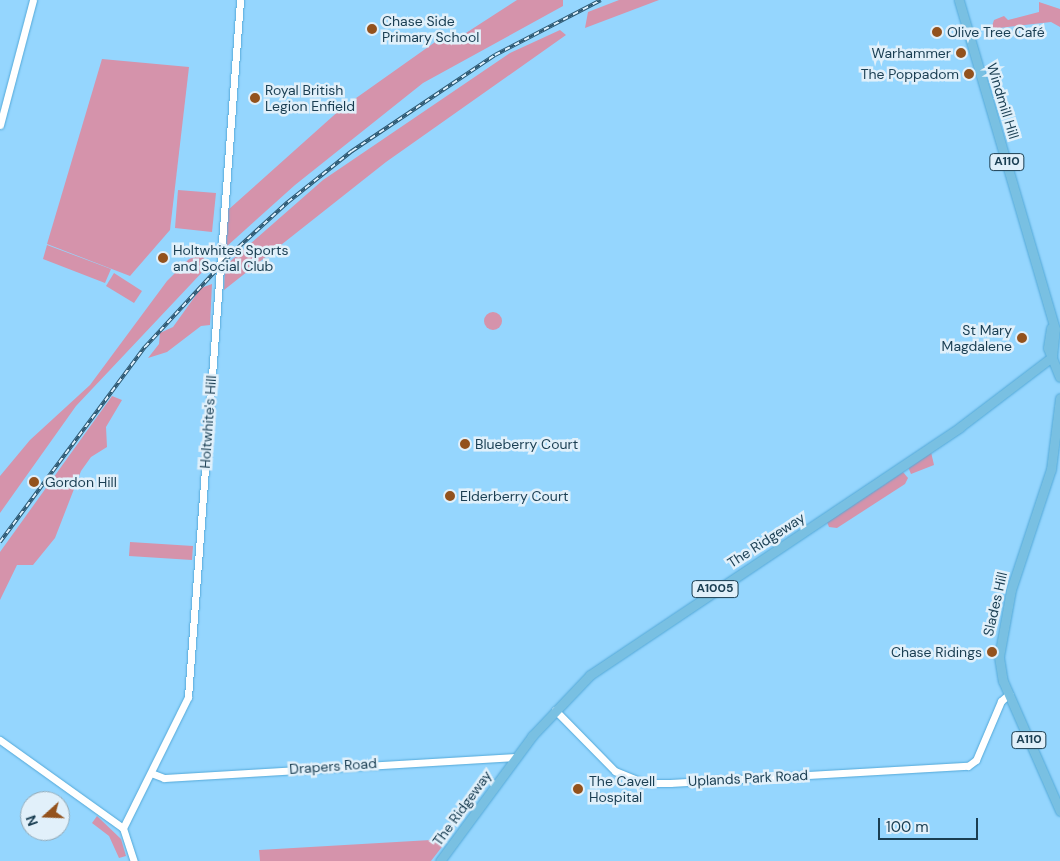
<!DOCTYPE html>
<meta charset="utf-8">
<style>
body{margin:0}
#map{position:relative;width:1060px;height:861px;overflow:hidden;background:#95d6fe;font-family:"DM Sans",sans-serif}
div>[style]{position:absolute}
.green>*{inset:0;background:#d593ab}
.round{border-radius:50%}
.roads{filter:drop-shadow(0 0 1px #54a9d9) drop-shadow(0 0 1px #54a9d9)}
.minor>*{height:7px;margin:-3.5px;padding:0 3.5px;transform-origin:3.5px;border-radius:3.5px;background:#fff}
.major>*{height:9px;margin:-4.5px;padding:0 4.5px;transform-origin:4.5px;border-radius:4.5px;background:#79c0e2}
.rail>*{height:4px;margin-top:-2px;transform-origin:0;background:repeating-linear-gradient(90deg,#e1f0fa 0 5.5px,#2e576f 0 11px);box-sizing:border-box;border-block:1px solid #2e576f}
.dots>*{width:14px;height:14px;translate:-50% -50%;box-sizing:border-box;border:2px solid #e1f0fa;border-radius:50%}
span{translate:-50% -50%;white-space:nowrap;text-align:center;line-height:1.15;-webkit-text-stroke:5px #e1f0fa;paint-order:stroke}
.shield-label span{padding:1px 4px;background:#e1f0fa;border:1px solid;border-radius:4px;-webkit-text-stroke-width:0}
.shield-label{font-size:12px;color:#1a3e52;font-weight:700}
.poi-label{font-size:14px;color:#1a3e52}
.left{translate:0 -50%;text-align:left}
.right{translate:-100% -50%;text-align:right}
.street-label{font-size:14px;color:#1a3e52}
.north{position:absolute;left:20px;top:791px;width:50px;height:50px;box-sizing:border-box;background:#e1f0fa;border:1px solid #91a9b7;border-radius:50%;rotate:250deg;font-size:14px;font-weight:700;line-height:20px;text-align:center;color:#1a3e52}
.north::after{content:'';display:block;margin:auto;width:18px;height:22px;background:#93521d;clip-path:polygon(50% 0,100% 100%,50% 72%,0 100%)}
.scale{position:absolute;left:878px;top:818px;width:100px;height:22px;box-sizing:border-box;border:2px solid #1a3e52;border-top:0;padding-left:6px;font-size:15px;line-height:18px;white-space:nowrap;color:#1a3e52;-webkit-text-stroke:4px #e1f0fa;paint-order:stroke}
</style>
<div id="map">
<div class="green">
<i style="clip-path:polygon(517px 0,563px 0,563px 6px,423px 83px,295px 185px,226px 247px,228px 210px,342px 108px,438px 40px,452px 42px)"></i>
<i style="clip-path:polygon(619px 0,659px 0,585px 28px,588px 12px)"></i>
<i style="clip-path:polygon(1039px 2px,1060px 9px,1060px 27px,1051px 22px,991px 29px,994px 20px,1004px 16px,1008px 20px,1039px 12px)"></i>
<i style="clip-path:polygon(560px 30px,566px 35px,386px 162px,224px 290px,225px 266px,323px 180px,510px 53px)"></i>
<i style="clip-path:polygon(102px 59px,189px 67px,170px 230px,130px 276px,47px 244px)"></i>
<i style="clip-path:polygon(178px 190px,216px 193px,212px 232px,175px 228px)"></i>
<i style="clip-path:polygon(47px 245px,111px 269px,105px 283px,43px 259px)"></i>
<i style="clip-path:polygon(202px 255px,208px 266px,76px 406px,0 513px,0 476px,30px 440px,90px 385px,167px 281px,189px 259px)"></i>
<i style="clip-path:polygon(114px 273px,142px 291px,134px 303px,106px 286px)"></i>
<i style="clip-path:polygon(212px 284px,210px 325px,201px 326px,167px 352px,148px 358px,159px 344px,160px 333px,173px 327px,201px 288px)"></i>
<i class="round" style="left:484px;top:312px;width:18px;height:18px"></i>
<i style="clip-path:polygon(112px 396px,122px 400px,106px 427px,107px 447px,91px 457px,81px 471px,55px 538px,33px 565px,17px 565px,0 600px,0 552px)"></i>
<i style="clip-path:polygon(931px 452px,934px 465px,911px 474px,908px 467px)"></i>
<i style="clip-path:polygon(903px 472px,908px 478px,905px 484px,837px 528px,829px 527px,827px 522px)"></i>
<i style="clip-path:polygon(130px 542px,193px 546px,192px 560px,129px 556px)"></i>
<i style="clip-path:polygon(97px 816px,121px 839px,126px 856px,119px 858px,109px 836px,92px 823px)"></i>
<i style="clip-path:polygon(448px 839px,431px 861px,260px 861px,259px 850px)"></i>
</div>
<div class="roads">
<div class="minor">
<i style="left:0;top:125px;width:129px;rotate:-75.2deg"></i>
<i style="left:555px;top:710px;width:86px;rotate:45.5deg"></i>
<i style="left:615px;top:771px;width:32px;rotate:22deg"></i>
<i style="left:645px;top:783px;width:25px"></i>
<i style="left:670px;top:783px;width:298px;rotate:-3.3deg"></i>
<i style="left:968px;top:766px;width:10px;rotate:-37deg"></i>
<i style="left:976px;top:760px;width:64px;rotate:-67deg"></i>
<i style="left:1001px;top:701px;width:11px;rotate:-41deg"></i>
<i style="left:0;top:740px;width:151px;rotate:35.6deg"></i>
<i style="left:123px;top:828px;width:35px;rotate:72deg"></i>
<i style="left:151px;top:773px;width:14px;rotate:21deg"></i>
<i style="left:164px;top:778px;width:353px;rotate:-3.4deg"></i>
<i style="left:123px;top:828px;width:146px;rotate:-63.6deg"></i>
<i style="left:188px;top:697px;width:699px;rotate:-85.73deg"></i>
</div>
<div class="major">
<i style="left:1051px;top:328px;width:20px;rotate:99deg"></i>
<i style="left:1048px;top:348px;width:31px;rotate:68deg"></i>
<i style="left:1060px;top:398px;width:72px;rotate:97.2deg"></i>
<i style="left:1051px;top:469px;width:127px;rotate:108.3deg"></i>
<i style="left:1011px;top:590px;width:68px;rotate:100.2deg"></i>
<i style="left:999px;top:657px;width:24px;rotate:81deg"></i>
<i style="left:1003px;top:681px;width:142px;rotate:66.3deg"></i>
<i style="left:440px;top:861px;width:155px;rotate:-53.6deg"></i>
<i style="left:532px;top:736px;width:84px;rotate:-46.4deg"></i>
<i style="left:590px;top:675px;width:445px;rotate:-33.8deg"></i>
<i style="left:960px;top:427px;width:116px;rotate:-37.3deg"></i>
<i style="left:1052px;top:357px;width:28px;rotate:-84deg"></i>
<i style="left:1055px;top:329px;width:343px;rotate:-106.3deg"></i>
</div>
</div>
<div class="rail">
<i style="left:0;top:542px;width:243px;rotate:-53.4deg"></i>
<i style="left:145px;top:347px;width:127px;rotate:-47.2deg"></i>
<i style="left:231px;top:254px;width:77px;rotate:-42.4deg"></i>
<i style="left:288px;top:202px;width:82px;rotate:-38.6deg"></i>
<i style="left:352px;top:151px;width:172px;rotate:-33.9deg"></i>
<i style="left:495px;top:55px;width:119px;rotate:-27.4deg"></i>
</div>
<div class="dots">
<i style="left:372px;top:29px;background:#93521d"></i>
<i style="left:937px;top:32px;background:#93521d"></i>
<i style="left:961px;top:53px;background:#93521d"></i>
<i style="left:969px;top:74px;background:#93521d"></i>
<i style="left:255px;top:98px;background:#93521d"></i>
<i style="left:163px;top:258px;background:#93521d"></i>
<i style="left:1022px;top:338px;background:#93521d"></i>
<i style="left:465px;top:444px;background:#93521d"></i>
<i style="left:34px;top:482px;background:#93521d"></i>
<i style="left:450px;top:496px;background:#93521d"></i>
<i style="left:992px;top:652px;background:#93521d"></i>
<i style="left:578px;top:789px;background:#93521d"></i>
</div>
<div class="shield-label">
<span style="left:1007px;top:162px">A110</span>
<span style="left:715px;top:589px">A1005</span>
<span style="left:1029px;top:740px">A110</span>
</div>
<div class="poi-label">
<span class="left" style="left:382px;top:29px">Chase Side<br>Primary School</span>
<span class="left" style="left:947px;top:32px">Olive Tree Café</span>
<span class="right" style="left:951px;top:53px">Warhammer</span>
<span class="right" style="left:959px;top:74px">The Poppadom</span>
<span class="left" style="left:265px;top:98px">Royal British<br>Legion Enfield</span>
<span class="left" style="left:173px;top:258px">Holtwhites Sports<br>and Social Club</span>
<span class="right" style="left:1012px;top:338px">St Mary<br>Magdalene</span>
<span class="left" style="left:475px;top:444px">Blueberry Court</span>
<span class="left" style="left:45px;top:482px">Gordon Hill</span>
<span class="left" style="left:460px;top:496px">Elderberry Court</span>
<span class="right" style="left:982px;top:652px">Chase Ridings</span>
<span class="left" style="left:589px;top:789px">The Cavell<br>Hospital</span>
</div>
<div class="street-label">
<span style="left:1003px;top:101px;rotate:73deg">Windmill Hill</span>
<span style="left:208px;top:422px;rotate:-86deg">Holtwhite's Hill</span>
<span style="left:766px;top:540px;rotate:-33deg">The Ridgeway</span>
<span style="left:995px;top:604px;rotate:-77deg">Slades Hill</span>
<span style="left:333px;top:766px;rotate:-4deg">Drapers Road</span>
<span style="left:748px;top:778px;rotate:-3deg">Uplands Park Road</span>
<span style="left:462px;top:808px;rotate:-54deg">The Ridgeway</span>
</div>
<div class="north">N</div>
<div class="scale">100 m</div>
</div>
